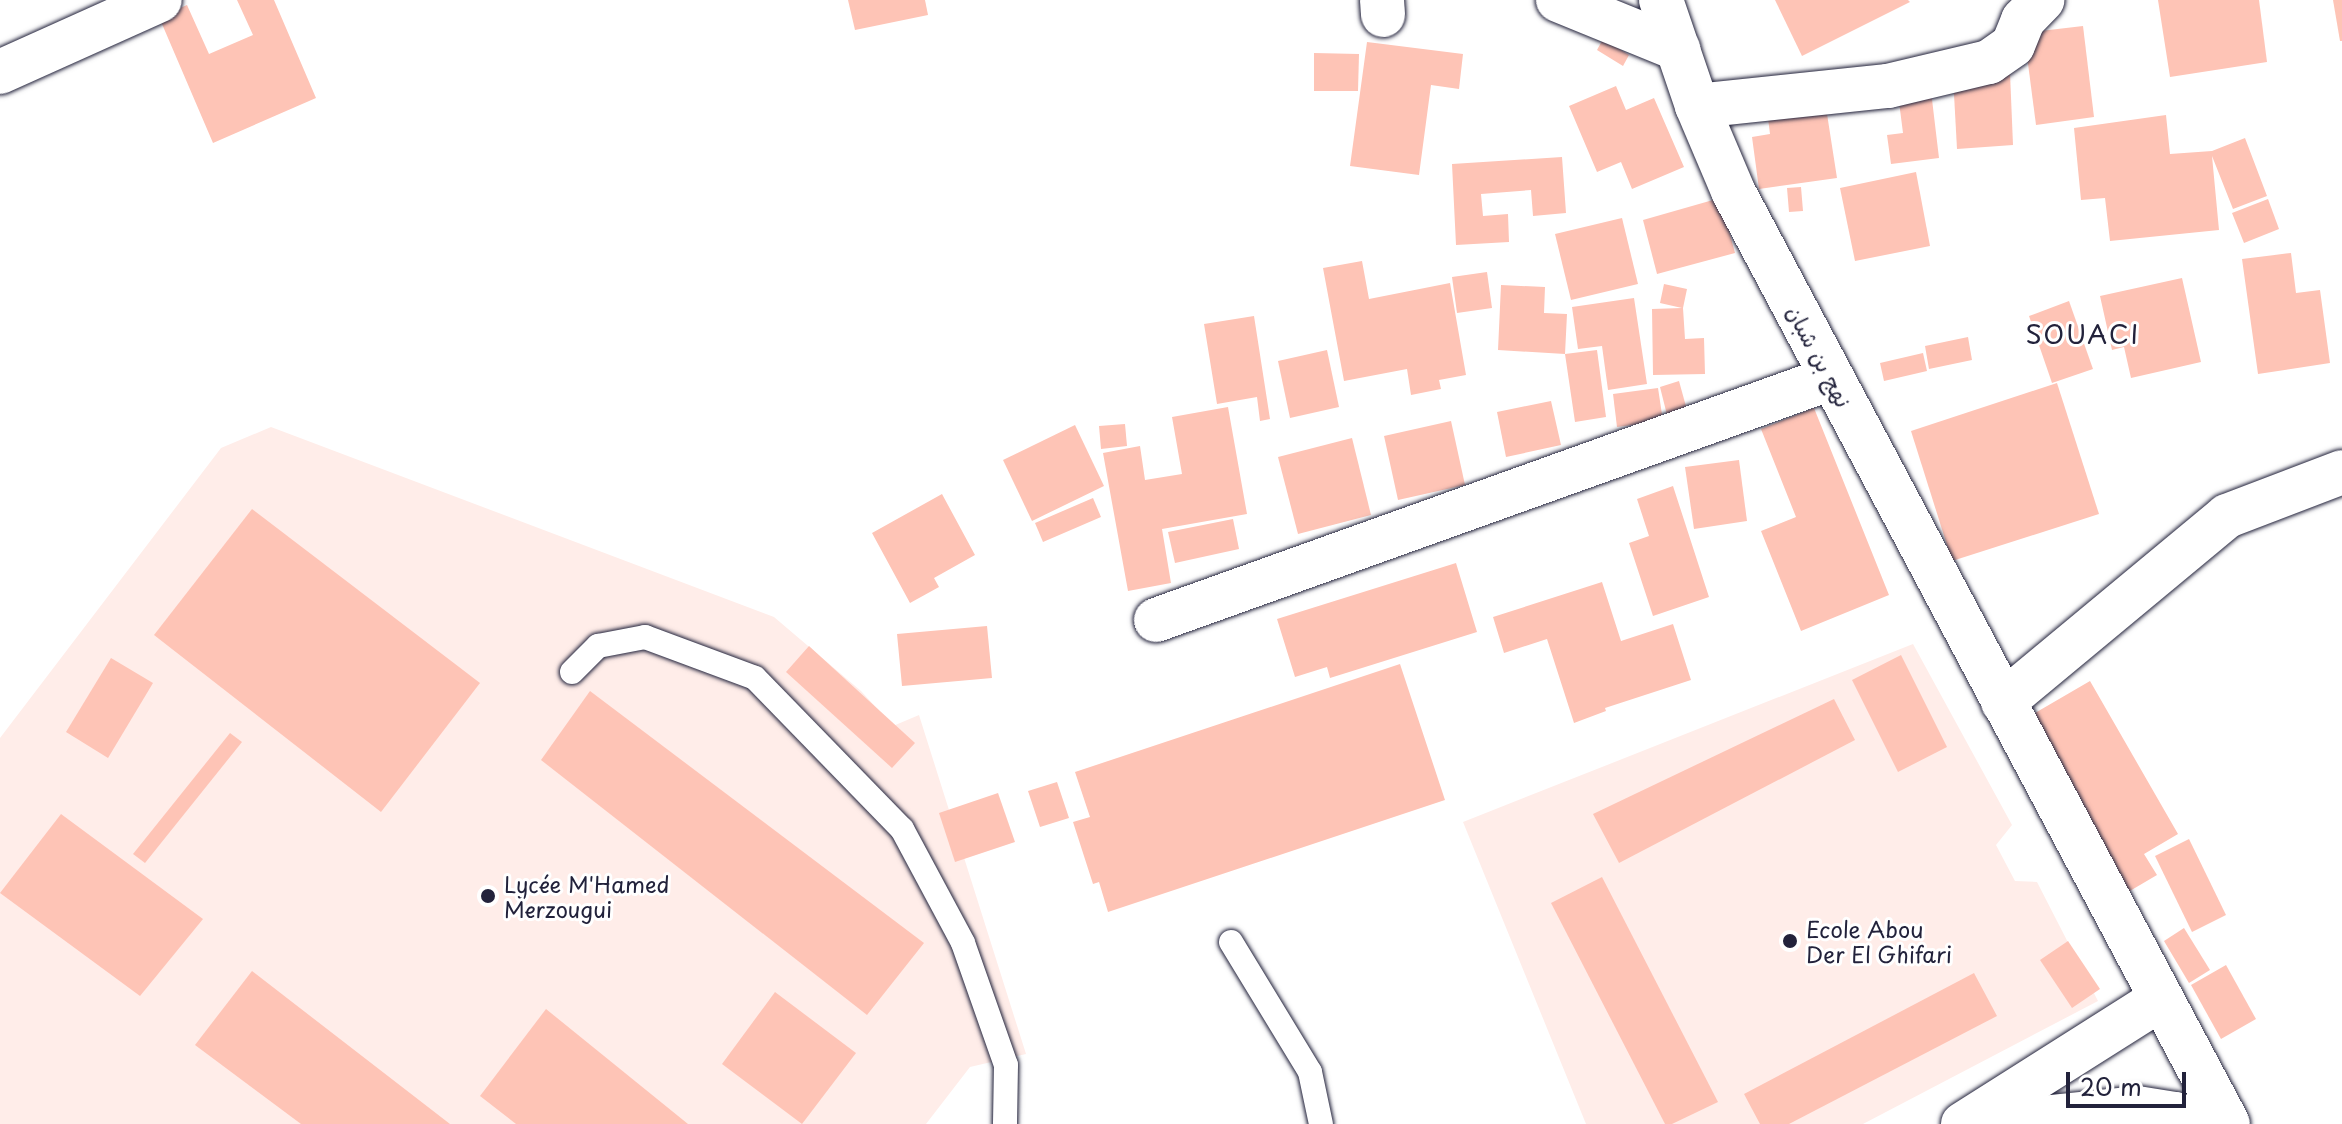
<!DOCTYPE html>
<meta charset="utf-8">
<style>
body{margin:0}
#map{position:relative;width:2342px;height:1124px;overflow:hidden;background:#fff;font-family:"Playpen Sans","Playpen Sans Arabic",sans-serif}
div>[style]{position:absolute}
.built>*{inset:0;background:#ffede9}
.building>*{inset:0;background:#fec4b6}
.roads{filter:drop-shadow(0 0 2px #22223b) drop-shadow(0 0 2px #22223b)}
.service>*{height:24px;margin:-12px;padding:0 12px;transform-origin:12px;border-radius:12px;background:#fff}
.minor>*{height:44px;margin:-22px;padding:0 22px;transform-origin:22px;border-radius:22px;background:#fff}
.tertiary>*{height:44px;margin:-22px;padding:0 22px;transform-origin:22px;border-radius:22px;background:#fff}
.dots>*{width:22px;height:22px;translate:-50% -50%;box-sizing:border-box;border:4px solid #fff;border-radius:50%}
span{translate:-50% -50%;white-space:nowrap;text-align:center;line-height:1.15;-webkit-text-stroke:6px #fff;paint-order:stroke}
.street-label{font-size:22px;color:#22223b}
.poi-label{font-size:22px;color:#22223b}
.left{translate:0 -50%;text-align:left}
.quarter-label{font-size:26px;color:#22223b;letter-spacing:2px}
.scale{position:absolute;left:2066px;top:1072px;width:120px;height:36px;box-sizing:border-box;border:4px solid #22223b;border-top:0;padding-left:10px;font-size:24px;line-height:28px;white-space:nowrap;color:#22223b;-webkit-text-stroke:6px #fff;paint-order:stroke}
</style>
<div id="map">
<div class="built">
<i style="clip-path:polygon(271px 427px,774px 617px,861px 691px,893px 726px,919px 715px,1026px 1054px,970px 1067px,926px 1124px,0 1124px,0 738px,221px 448px)"></i>
<i style="clip-path:polygon(1913px 644px,2012px 825px,1996px 845px,2015px 881px,2037px 882px,2098px 1001px,1863px 1124px,1586px 1124px,1463px 822px)"></i>
</div>
<div class="building">
<i style="clip-path:polygon(237px 0,274px 0,316px 98px,213px 143px,159px 17px,187px 5px,209px 54px,253px 35px)"></i>
<i style="clip-path:polygon(848px 0,925px 0,928px 15px,855px 30px)"></i>
<i style="clip-path:polygon(1775px 0,1908px 0,1910px 2px,1802px 56px)"></i>
<i style="clip-path:polygon(2158px 0,2259px 0,2267px 62px,2170px 77px)"></i>
<i style="clip-path:polygon(2333px 0,2342px 0,2342px 41px,2340px 41px)"></i>
<i style="clip-path:polygon(2083px 26px,2094px 117px,2036px 125px,2024px 33px)"></i>
<i style="clip-path:polygon(1603px 39px,1629px 55px,1623px 66px,1597px 50px)"></i>
<i style="clip-path:polygon(1367px 42px,1463px 54px,1459px 89px,1431px 85px,1419px 175px,1350px 166px)"></i>
<i style="clip-path:polygon(1314px 53px,1359px 54px,1358px 91px,1314px 91px)"></i>
<i style="clip-path:polygon(2010px 73px,2013px 145px,1957px 149px,1953px 76px)"></i>
<i style="clip-path:polygon(1616px 86px,1626px 110px,1654px 98px,1684px 167px,1632px 189px,1621px 162px,1597px 172px,1569px 106px)"></i>
<i style="clip-path:polygon(1931px 91px,1939px 158px,1891px 164px,1887px 135px,1903px 133px,1898px 94px)"></i>
<i style="clip-path:polygon(1825px 101px,1837px 178px,1759px 189px,1752px 137px,1770px 134px,1767px 110px)"></i>
<i style="clip-path:polygon(2166px 115px,2170px 154px,2212px 151px,2245px 138px,2267px 196px,2233px 209px,2212px 156px,2219px 230px,2110px 241px,2105px 198px,2081px 200px,2074px 128px)"></i>
<i style="clip-path:polygon(1562px 157px,1566px 213px,1533px 216px,1531px 190px,1481px 194px,1483px 216px,1508px 214px,1509px 242px,1456px 245px,1452px 164px)"></i>
<i style="clip-path:polygon(1916px 172px,1930px 246px,1855px 261px,1840px 188px)"></i>
<i style="clip-path:polygon(1801px 187px,1803px 211px,1789px 212px,1787px 188px)"></i>
<i style="clip-path:polygon(1720px 198px,1735px 253px,1657px 274px,1643px 220px)"></i>
<i style="clip-path:polygon(2268px 199px,2279px 229px,2244px 243px,2232px 213px)"></i>
<i style="clip-path:polygon(1622px 218px,1638px 284px,1571px 300px,1555px 234px)"></i>
<i style="clip-path:polygon(2291px 253px,2296px 293px,2320px 290px,2330px 363px,2258px 374px,2242px 259px)"></i>
<i style="clip-path:polygon(1362px 261px,1369px 299px,1450px 283px,1466px 375px,1439px 380px,1441px 389px,1411px 395px,1407px 369px,1344px 381px,1323px 268px)"></i>
<i style="clip-path:polygon(1487px 272px,1492px 308px,1457px 313px,1452px 277px)"></i>
<i style="clip-path:polygon(2182px 278px,2201px 362px,2131px 378px,2124px 347px,2112px 350px,2100px 296px)"></i>
<i style="clip-path:polygon(1664px 284px,1687px 289px,1683px 308px,1685px 339px,1704px 338px,1705px 374px,1653px 375px,1652px 309px,1682px 308px,1660px 303px)"></i>
<i style="clip-path:polygon(1501px 285px,1545px 287px,1544px 313px,1567px 314px,1565px 354px,1498px 350px)"></i>
<i style="clip-path:polygon(1634px 298px,1647px 384px,1608px 390px,1602px 346px,1578px 349px,1572px 307px)"></i>
<i style="clip-path:polygon(2069px 301px,2093px 369px,2052px 383px,2029px 316px)"></i>
<i style="clip-path:polygon(1254px 316px,1270px 419px,1260px 421px,1257px 397px,1217px 404px,1204px 324px)"></i>
<i style="clip-path:polygon(1968px 337px,1972px 360px,1929px 369px,1925px 346px)"></i>
<i style="clip-path:polygon(1327px 350px,1339px 407px,1290px 418px,1278px 361px)"></i>
<i style="clip-path:polygon(1597px 350px,1606px 417px,1575px 422px,1565px 354px)"></i>
<i style="clip-path:polygon(1923px 353px,1927px 371px,1884px 381px,1880px 363px)"></i>
<i style="clip-path:polygon(1679px 381px,1687px 410px,1667px 415px,1660px 387px)"></i>
<i style="clip-path:polygon(2057px 383px,2099px 514px,1952px 561px,1911px 431px)"></i>
<i style="clip-path:polygon(1658px 388px,1663px 421px,1617px 427px,1613px 394px)"></i>
<i style="clip-path:polygon(1551px 401px,1561px 445px,1506px 457px,1497px 412px)"></i>
<i style="clip-path:polygon(1228px 407px,1247px 514px,1162px 529px,1171px 583px,1128px 591px,1103px 453px,1140px 446px,1145px 480px,1182px 474px,1172px 417px)"></i>
<i style="clip-path:polygon(1814px 408px,1889px 595px,1801px 631px,1761px 531px,1796px 517px,1761px 429px)"></i>
<i style="clip-path:polygon(1451px 421px,1465px 485px,1398px 500px,1384px 436px)"></i>
<i style="clip-path:polygon(1125px 424px,1127px 446px,1101px 449px,1099px 426px)"></i>
<i style="clip-path:polygon(1075px 425px,1104px 486px,1032px 521px,1003px 460px)"></i>
<i style="clip-path:polygon(1352px 438px,1371px 515px,1298px 534px,1278px 457px)"></i>
<i style="clip-path:polygon(1739px 460px,1747px 521px,1694px 529px,1685px 467px)"></i>
<i style="clip-path:polygon(1673px 486px,1709px 597px,1653px 616px,1629px 543px,1649px 536px,1637px 499px)"></i>
<i style="clip-path:polygon(942px 494px,975px 555px,934px 578px,939px 587px,910px 603px,872px 533px)"></i>
<i style="clip-path:polygon(1093px 498px,1101px 517px,1043px 542px,1035px 523px)"></i>
<i style="clip-path:polygon(252px 509px,480px 683px,381px 812px,154px 635px)"></i>
<i style="clip-path:polygon(1233px 519px,1239px 549px,1175px 563px,1168px 532px)"></i>
<i style="clip-path:polygon(1456px 563px,1477px 632px,1330px 678px,1327px 667px,1295px 677px,1277px 619px)"></i>
<i style="clip-path:polygon(1602px 582px,1621px 641px,1673px 624px,1691px 680px,1605px 708px,1606px 711px,1574px 723px,1547px 639px,1504px 653px,1493px 617px)"></i>
<i style="clip-path:polygon(987px 626px,992px 678px,902px 686px,897px 634px)"></i>
<i style="clip-path:polygon(809px 646px,915px 743px,892px 768px,786px 672px)"></i>
<i style="clip-path:polygon(1901px 655px,1947px 747px,1898px 772px,1852px 680px)"></i>
<i style="clip-path:polygon(111px 658px,153px 683px,108px 758px,66px 732px)"></i>
<i style="clip-path:polygon(1400px 664px,1445px 800px,1108px 912px,1099px 882px,1093px 884px,1073px 822px,1090px 817px,1075px 772px)"></i>
<i style="clip-path:polygon(2090px 681px,2178px 834px,2144px 854px,2157px 875px,2123px 895px,2023px 720px)"></i>
<i style="clip-path:polygon(590px 691px,924px 943px,867px 1015px,541px 760px)"></i>
<i style="clip-path:polygon(1834px 699px,1855px 740px,1619px 863px,1593px 814px)"></i>
<i style="clip-path:polygon(230px 733px,242px 742px,145px 863px,133px 854px)"></i>
<i style="clip-path:polygon(1057px 782px,1069px 818px,1040px 827px,1028px 791px)"></i>
<i style="clip-path:polygon(998px 793px,1015px 842px,955px 862px,939px 813px)"></i>
<i style="clip-path:polygon(61px 814px,203px 919px,140px 996px,0 893px)"></i>
<i style="clip-path:polygon(2189px 839px,2226px 915px,2192px 932px,2155px 856px)"></i>
<i style="clip-path:polygon(1602px 877px,1718px 1102px,1672px 1124px,1665px 1124px,1551px 903px)"></i>
<i style="clip-path:polygon(2184px 928px,2210px 970px,2189px 983px,2164px 941px)"></i>
<i style="clip-path:polygon(2068px 941px,2100px 989px,2072px 1008px,2040px 960px)"></i>
<i style="clip-path:polygon(2226px 965px,2256px 1019px,2221px 1039px,2191px 985px)"></i>
<i style="clip-path:polygon(252px 971px,450px 1124px,301px 1124px,195px 1045px)"></i>
<i style="clip-path:polygon(1974px 973px,1997px 1016px,1789px 1124px,1760px 1124px,1744px 1094px)"></i>
<i style="clip-path:polygon(775px 992px,856px 1053px,802px 1124px,722px 1064px)"></i>
<i style="clip-path:polygon(546px 1009px,688px 1124px,516px 1124px,480px 1096px)"></i>
</div>
<div class="roads">
<div class="service">
<i style="left:572px;top:672px;width:37px;rotate:-45deg"></i>
<i style="left:598px;top:646px;width:48px;rotate:-10.8deg"></i>
<i style="left:645px;top:637px;width:117px;rotate:20.4deg"></i>
<i style="left:755px;top:678px;width:211px;rotate:45.8deg"></i>
<i style="left:902px;top:829px;width:129px;rotate:61.8deg"></i>
<i style="left:963px;top:943px;width:129px;rotate:70.6deg"></i>
<i style="left:1006px;top:1065px;width:59px;rotate:91deg"></i>
<i style="left:1231px;top:942px;width:152px;rotate:58.7deg"></i>
<i style="left:1310px;top:1072px;width:53px;rotate:78.1deg"></i>
</div>
<div class="minor">
<i style="left:1382px;top:0;width:15px;rotate:86deg"></i>
<i style="left:1558px;top:0;width:130px;rotate:22.2deg"></i>
<i style="left:0;top:72px;width:175px;rotate:-24.2deg"></i>
<i style="left:1697px;top:106px;width:192px;rotate:-6deg"></i>
<i style="left:1888px;top:86px;width:104px;rotate:-13.4deg"></i>
<i style="left:1989px;top:62px;width:29px;rotate:-35deg"></i>
<i style="left:2013px;top:45px;width:27px;rotate:-68deg"></i>
<i style="left:2023px;top:20px;width:28px;rotate:-46deg"></i>
<i style="left:1156px;top:620px;width:717px;rotate:-19.72deg"></i>
<i style="left:2003px;top:702px;width:291px;rotate:-39.7deg"></i>
<i style="left:2227px;top:516px;width:123px;rotate:-20.9deg"></i>
<i style="left:1963px;top:1124px;width:234px;rotate:-32.3deg"></i>
<i style="left:1985px;top:1124px;width:153px;rotate:-6deg"></i>
<i style="left:2137px;top:1108px;width:38px;rotate:9deg"></i>
<i style="left:2175px;top:1114px;width:32px;rotate:18deg"></i>
</div>
<div class="tertiary">
<i style="left:1661px;top:0;width:112px;rotate:71.2deg"></i>
<i style="left:1697px;top:106px;width:92px;rotate:67deg"></i>
<i style="left:1733px;top:191px;width:1056px;rotate:62.05deg"></i>
</div>
</div>
<div class="dots">
<i style="left:488px;top:896px;background:#22223b"></i>
<i style="left:1790px;top:941px;background:#22223b"></i>
</div>
<div class="street-label">
<span style="left:1820px;top:356px;rotate:62deg">نهج بن شبان</span>
</div>
<div class="poi-label">
<span class="left" style="left:504px;top:896px">Lycée M'Hamed<br>Merzougui</span>
<span class="left" style="left:1806px;top:941px">Ecole Abou<br>Der El Ghifari</span>
</div>
<div class="quarter-label">
<span style="left:2083px;top:334px">SOUACI</span>
</div>
<div class="scale">20 m</div>
</div>
